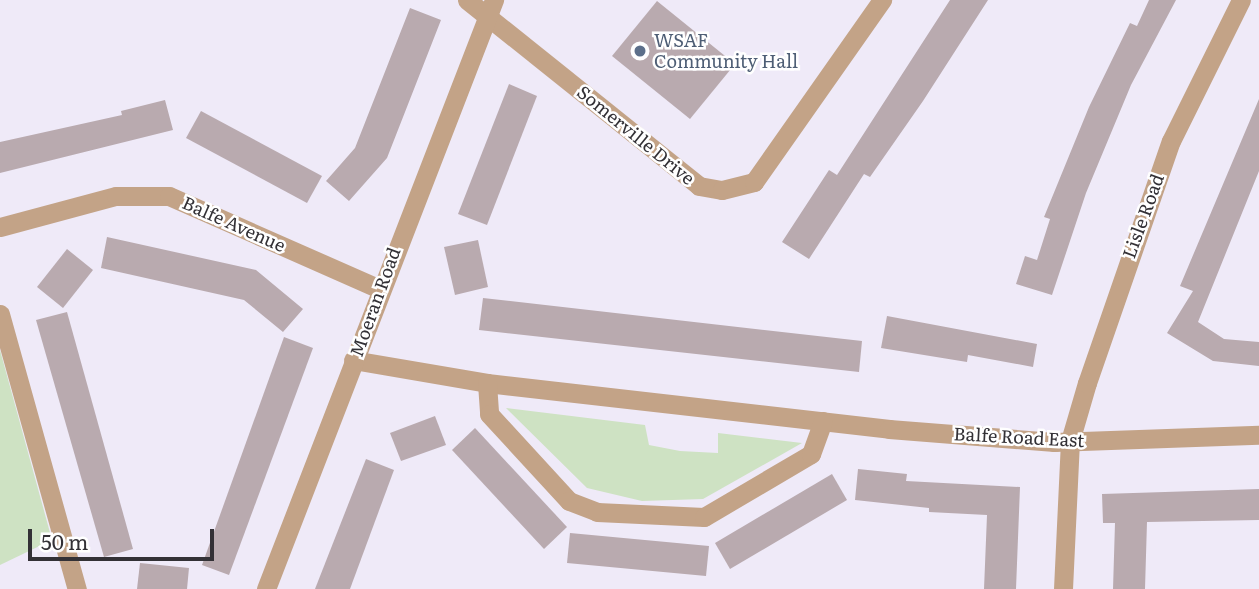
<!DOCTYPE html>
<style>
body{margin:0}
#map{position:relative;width:1259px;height:589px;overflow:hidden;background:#efeaf8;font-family:Literata,serif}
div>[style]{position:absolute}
.green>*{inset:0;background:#cee2c3}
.building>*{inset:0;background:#b9aaaf}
.minor>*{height:19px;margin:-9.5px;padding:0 9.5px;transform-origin:9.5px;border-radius:9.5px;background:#c3a387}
.dots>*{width:19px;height:19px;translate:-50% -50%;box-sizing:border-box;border:4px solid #fff;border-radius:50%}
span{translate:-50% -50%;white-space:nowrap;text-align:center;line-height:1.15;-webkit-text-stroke:5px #fff;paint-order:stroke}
.service-label{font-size:18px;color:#4e5e75}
.left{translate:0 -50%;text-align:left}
.street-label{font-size:18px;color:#333136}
.scale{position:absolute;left:28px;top:529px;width:186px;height:32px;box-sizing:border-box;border:4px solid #333136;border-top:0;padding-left:9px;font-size:21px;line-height:24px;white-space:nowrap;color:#333136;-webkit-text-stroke:5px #fff;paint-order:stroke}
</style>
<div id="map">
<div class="green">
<i style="clip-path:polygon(0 350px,52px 540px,0 565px)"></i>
<i style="clip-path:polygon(506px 408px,645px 425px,649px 445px,680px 451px,718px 453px,718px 433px,802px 443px,703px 499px,642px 501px,587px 488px)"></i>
</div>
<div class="building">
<i style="clip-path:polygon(950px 0,988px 0,923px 101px,870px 177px,864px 174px,809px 259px,782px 242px,829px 170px,837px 175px)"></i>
<i style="clip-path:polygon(1149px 0,1176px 0,1131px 85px,1086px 193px,1052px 295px,1016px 284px,1025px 256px,1037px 260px,1050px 219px,1044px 217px,1089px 107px,1130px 23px,1137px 26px)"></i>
<i style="clip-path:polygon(657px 1px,735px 64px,690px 119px,612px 56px)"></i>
<i style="clip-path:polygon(410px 8px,441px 20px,387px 158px,349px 201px,326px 181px,355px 148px)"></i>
<i style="clip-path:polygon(509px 84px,537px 96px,487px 225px,458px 214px)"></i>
<i style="clip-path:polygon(1259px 99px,1259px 171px,1198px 322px,1224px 339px,1259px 342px,1259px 366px,1213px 361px,1167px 333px,1193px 291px,1180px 286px)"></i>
<i style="clip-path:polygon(165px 100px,173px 130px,0 173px,0 142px,122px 115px,121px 111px)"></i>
<i style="clip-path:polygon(201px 111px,322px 176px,307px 203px,186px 138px)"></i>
<i style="clip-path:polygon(107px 237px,256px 270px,303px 309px,283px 332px,244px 300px,101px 268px)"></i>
<i style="clip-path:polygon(478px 240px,488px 287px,455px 295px,444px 247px)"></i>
<i style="clip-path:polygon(67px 249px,93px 270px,63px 308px,37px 287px)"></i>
<i style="clip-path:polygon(483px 298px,862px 341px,859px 372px,479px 330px)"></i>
<i style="clip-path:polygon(67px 312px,133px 549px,104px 557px,36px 320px)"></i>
<i style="clip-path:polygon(887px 316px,1037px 344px,1033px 367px,968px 355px,967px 362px,881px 348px)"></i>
<i style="clip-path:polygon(284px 337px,313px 348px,229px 575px,202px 565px)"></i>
<i style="clip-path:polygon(435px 416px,446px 445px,401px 461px,390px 433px)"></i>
<i style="clip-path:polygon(475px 428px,567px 527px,544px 549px,452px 450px)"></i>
<i style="clip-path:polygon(366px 459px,394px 470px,350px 589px,315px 589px)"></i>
<i style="clip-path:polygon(858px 469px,907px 474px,906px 481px,1020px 487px,1016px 589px,984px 589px,987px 515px,929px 512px,929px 508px,855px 500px)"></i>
<i style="clip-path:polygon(832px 474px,847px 500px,730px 569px,715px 543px)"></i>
<i style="clip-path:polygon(1259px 489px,1259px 520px,1147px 522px,1145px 589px,1113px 589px,1115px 523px,1103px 523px,1102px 494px)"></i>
<i style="clip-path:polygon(570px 533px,709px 546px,706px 576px,567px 563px)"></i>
<i style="clip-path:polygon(140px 563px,189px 568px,187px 589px,137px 589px)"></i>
</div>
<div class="minor">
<i style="left:467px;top:0;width:297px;rotate:38.7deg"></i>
<i style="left:699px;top:186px;width:23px;rotate:10deg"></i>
<i style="left:722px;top:190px;width:33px;rotate:-14deg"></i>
<i style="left:754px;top:182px;width:223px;rotate:-54.9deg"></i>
<i style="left:0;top:227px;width:120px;rotate:-15deg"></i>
<i style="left:116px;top:196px;width:53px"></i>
<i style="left:169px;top:196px;width:231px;rotate:23.8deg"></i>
<i style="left:0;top:314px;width:286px;rotate:74.4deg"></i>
<i style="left:353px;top:360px;width:136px;rotate:9.7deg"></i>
<i style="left:487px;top:383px;width:405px;rotate:6.5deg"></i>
<i style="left:889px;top:429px;width:166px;rotate:4.5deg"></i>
<i style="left:1054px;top:442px;width:205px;rotate:-2deg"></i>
<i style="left:487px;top:383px;width:31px;rotate:86deg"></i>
<i style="left:489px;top:414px;width:118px;rotate:47.4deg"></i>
<i style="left:569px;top:501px;width:30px;rotate:21deg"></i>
<i style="left:597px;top:512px;width:107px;rotate:2.7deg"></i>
<i style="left:704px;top:517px;width:124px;rotate:-30.5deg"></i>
<i style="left:811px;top:454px;width:35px;rotate:-70deg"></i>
<i style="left:266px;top:589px;width:632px;rotate:-68.84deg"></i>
<i style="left:1063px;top:589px;width:148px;rotate:-87.3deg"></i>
<i style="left:1070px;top:441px;width:60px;rotate:-73.7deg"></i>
<i style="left:1087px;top:383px;width:256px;rotate:-70.9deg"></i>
<i style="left:1171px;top:141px;width:157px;rotate:-63.6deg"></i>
</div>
<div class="dots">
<i style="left:640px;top:51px;background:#5c6f8a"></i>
</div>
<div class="service-label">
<span class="left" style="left:654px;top:51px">WSAF<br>Community Hall</span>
</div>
<div class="street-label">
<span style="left:636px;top:135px;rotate:39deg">Somerville Drive</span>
<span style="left:1143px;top:216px;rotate:-70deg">Lisle Road</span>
<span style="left:234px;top:224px;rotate:24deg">Balfe Avenue</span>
<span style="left:375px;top:302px;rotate:-70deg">Moeran Road</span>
<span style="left:1019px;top:437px;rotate:3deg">Balfe Road East</span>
</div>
<div class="scale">50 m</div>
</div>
